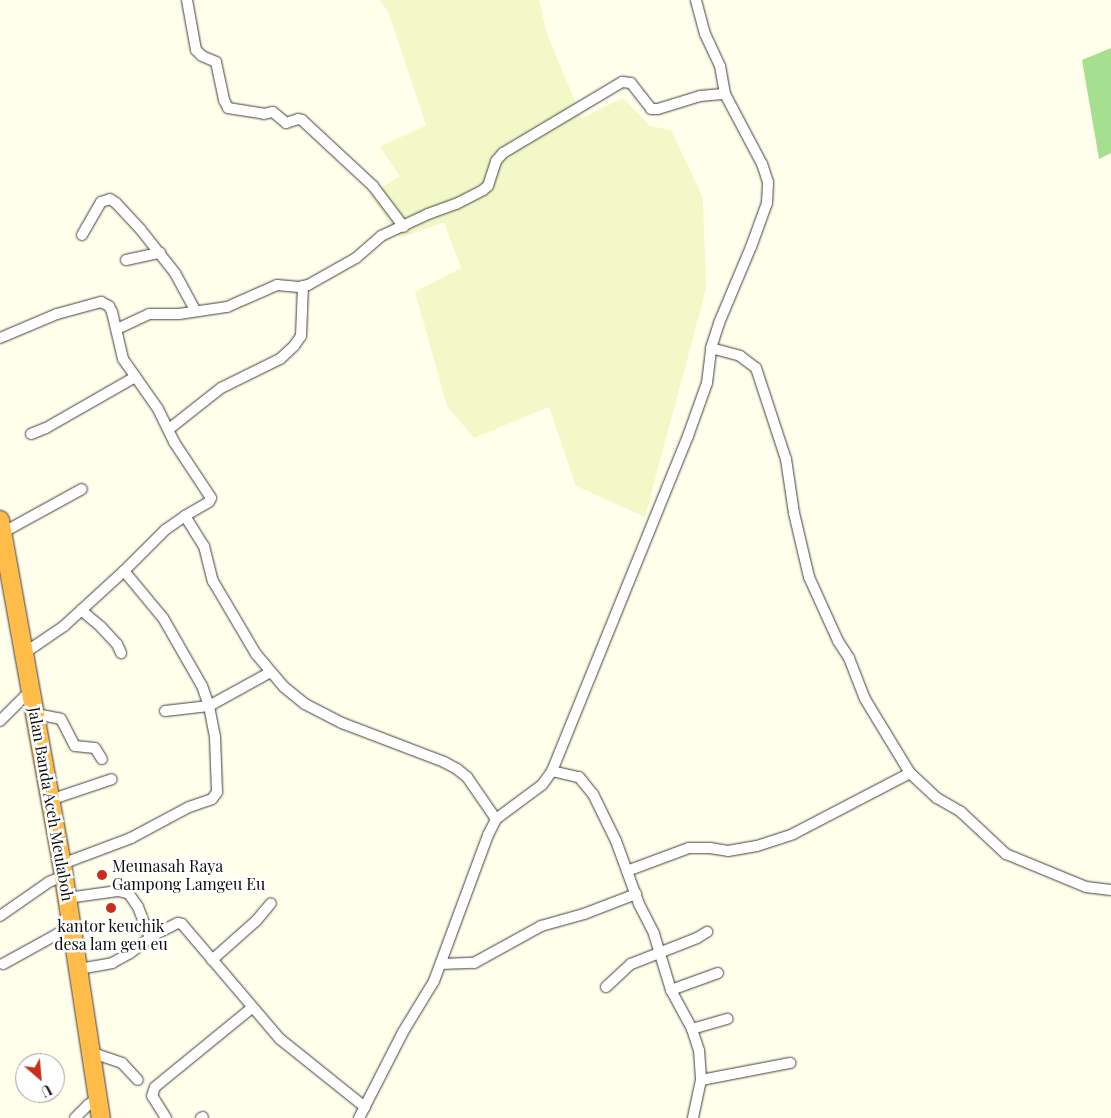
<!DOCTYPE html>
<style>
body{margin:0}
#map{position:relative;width:1111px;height:1118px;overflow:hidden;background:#ffffeb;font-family:"Playfair Display",serif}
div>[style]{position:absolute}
.farmland>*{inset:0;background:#f3f8c8}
.forest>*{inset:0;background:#a5df8f}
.roads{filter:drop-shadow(0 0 1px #3f3f3f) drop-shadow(0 0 1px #3f3f3f)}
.street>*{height:10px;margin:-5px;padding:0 5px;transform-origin:5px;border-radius:5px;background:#fff}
.highway>*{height:18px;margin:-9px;padding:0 9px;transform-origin:9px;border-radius:9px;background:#ffbc49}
.dots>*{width:14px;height:14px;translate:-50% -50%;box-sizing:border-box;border:2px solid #fff;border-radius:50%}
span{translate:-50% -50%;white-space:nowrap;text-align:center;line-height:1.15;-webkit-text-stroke:5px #fff;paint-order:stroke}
.street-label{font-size:16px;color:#0c0c0c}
.poi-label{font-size:16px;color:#0c0c0c}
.left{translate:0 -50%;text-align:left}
.north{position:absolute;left:15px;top:1053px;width:50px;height:50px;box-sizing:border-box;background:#fff;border:1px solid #9e9e9e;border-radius:50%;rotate:153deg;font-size:14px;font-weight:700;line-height:20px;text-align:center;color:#0c0c0c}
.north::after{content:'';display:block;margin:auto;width:18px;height:22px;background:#c82f18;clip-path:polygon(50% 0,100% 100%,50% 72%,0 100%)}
</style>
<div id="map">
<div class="farmland">
<i style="clip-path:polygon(380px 0,539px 0,547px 34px,582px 118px,623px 98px,650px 126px,671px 130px,703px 198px,706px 289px,645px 517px,576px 486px,549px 407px,474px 438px,447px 406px,415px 292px,461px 268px,444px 222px,400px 238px,370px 195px,400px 176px,380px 147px,426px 125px,389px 14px)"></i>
</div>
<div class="forest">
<i style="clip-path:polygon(1111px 48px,1111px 153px,1099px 159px,1082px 60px)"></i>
</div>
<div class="roads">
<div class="street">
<i style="left:187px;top:0;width:51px;rotate:79.8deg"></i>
<i style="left:196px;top:50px;width:8px;rotate:45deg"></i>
<i style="left:202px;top:56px;width:15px;rotate:23deg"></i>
<i style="left:216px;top:62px;width:39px;rotate:78deg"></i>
<i style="left:224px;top:100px;width:9px;rotate:63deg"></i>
<i style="left:228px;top:108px;width:36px;rotate:9deg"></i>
<i style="left:264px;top:114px;width:9px;rotate:-13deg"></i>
<i style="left:273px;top:112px;width:17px;rotate:40deg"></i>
<i style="left:286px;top:123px;width:13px;rotate:-18deg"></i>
<i style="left:298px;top:119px;width:4px;rotate:14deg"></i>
<i style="left:302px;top:120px;width:97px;rotate:42.9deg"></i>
<i style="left:373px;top:186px;width:51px;rotate:52.9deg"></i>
<i style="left:82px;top:235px;width:38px;rotate:-60deg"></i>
<i style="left:101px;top:202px;width:9px;rotate:-18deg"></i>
<i style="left:110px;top:199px;width:7px;rotate:34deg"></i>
<i style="left:116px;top:203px;width:37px;rotate:47deg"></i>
<i style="left:141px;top:230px;width:55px;rotate:51.7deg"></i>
<i style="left:175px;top:273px;width:42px;rotate:61.6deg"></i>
<i style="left:126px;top:260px;width:35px;rotate:-12deg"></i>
<i style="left:117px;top:329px;width:35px;rotate:-25deg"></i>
<i style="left:149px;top:314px;width:30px"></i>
<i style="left:179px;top:314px;width:49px;rotate:-8.3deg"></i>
<i style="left:227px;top:307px;width:55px;rotate:-23.7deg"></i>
<i style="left:277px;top:285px;width:22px;rotate:5deg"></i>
<i style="left:299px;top:287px;width:9px;rotate:-13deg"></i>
<i style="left:308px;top:285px;width:55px;rotate:-29.4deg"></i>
<i style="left:356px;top:258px;width:33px;rotate:-41deg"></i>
<i style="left:381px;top:236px;width:52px;rotate:-25.1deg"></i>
<i style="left:428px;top:214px;width:30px;rotate:-20deg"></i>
<i style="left:456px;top:204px;width:30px;rotate:-27deg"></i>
<i style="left:483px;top:190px;width:6px;rotate:-39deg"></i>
<i style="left:488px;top:186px;width:26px;rotate:-72deg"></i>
<i style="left:496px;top:161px;width:11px;rotate:-49deg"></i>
<i style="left:503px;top:153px;width:139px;rotate:-30.8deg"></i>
<i style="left:622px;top:82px;width:9px;rotate:6deg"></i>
<i style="left:631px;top:83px;width:33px;rotate:52deg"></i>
<i style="left:651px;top:109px;width:7px"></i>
<i style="left:658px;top:109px;width:44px;rotate:-17.2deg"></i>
<i style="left:700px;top:96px;width:25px;rotate:-5deg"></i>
<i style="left:0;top:338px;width:62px;rotate:-22.8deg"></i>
<i style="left:57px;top:314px;width:46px;rotate:-15.3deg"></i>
<i style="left:101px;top:302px;width:9px;rotate:27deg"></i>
<i style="left:109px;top:306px;width:7px;rotate:63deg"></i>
<i style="left:112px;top:312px;width:48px;rotate:76.8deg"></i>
<i style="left:123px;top:359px;width:61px;rotate:55deg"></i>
<i style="left:158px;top:409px;width:37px;rotate:64deg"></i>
<i style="left:174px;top:442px;width:67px;rotate:56.5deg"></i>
<i style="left:211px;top:498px;width:4px;rotate:117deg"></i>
<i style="left:209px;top:502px;width:28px;rotate:150deg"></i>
<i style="left:711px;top:348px;width:30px;rotate:15deg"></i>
<i style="left:740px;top:356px;width:20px;rotate:37deg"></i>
<i style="left:756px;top:368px;width:96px;rotate:71.8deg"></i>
<i style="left:786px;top:459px;width:55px;rotate:81.6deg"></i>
<i style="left:794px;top:513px;width:66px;rotate:76.8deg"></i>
<i style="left:809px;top:577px;width:70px;rotate:65.6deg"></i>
<i style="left:838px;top:641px;width:20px;rotate:57deg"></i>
<i style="left:849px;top:658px;width:44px;rotate:68.7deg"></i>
<i style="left:865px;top:699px;width:87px;rotate:58.7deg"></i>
<i style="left:910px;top:773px;width:37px;rotate:43deg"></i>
<i style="left:937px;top:798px;width:28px;rotate:30deg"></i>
<i style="left:961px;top:812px;width:62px;rotate:43deg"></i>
<i style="left:1006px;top:854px;width:87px;rotate:22.4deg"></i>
<i style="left:1086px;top:887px;width:25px;rotate:7deg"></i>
<i style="left:169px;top:429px;width:66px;rotate:-38.3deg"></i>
<i style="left:221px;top:388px;width:66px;rotate:-26.2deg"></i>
<i style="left:280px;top:359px;width:19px;rotate:-43deg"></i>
<i style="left:294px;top:346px;width:12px;rotate:-55deg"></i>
<i style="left:301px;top:336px;width:50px;rotate:-87.7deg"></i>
<i style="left:31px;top:434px;width:16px;rotate:-22deg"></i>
<i style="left:46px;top:428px;width:103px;rotate:-29.8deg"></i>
<i style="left:2px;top:533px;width:91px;rotate:-28.8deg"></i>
<i style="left:81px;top:610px;width:26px;rotate:40deg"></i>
<i style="left:101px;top:627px;width:23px;rotate:47deg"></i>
<i style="left:117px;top:644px;width:10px;rotate:66deg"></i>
<i style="left:23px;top:654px;width:50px;rotate:-34.3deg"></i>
<i style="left:64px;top:626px;width:81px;rotate:-42.5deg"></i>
<i style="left:124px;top:571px;width:58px;rotate:-45deg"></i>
<i style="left:165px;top:530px;width:24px;rotate:-35deg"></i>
<i style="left:185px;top:516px;width:36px;rotate:58deg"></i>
<i style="left:204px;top:546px;width:36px;rotate:76deg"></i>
<i style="left:213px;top:581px;width:85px;rotate:59.5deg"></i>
<i style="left:256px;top:654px;width:43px;rotate:49.7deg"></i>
<i style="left:284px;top:687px;width:27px;rotate:39deg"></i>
<i style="left:305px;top:704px;width:42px;rotate:27.2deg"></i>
<i style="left:342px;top:723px;width:109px;rotate:20.9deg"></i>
<i style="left:444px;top:762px;width:15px;rotate:28deg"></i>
<i style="left:457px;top:769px;width:13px;rotate:39deg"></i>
<i style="left:467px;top:777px;width:51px;rotate:55.4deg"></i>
<i style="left:165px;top:711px;width:44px;rotate:-6.5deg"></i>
<i style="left:209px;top:706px;width:68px;rotate:-28.8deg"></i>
<i style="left:36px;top:714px;width:25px;rotate:11deg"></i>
<i style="left:61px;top:719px;width:30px;rotate:63deg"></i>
<i style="left:75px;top:746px;width:20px;rotate:6deg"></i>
<i style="left:95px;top:748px;width:13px;rotate:58deg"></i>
<i style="left:0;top:721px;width:42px;rotate:-45deg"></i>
<i style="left:552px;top:771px;width:28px;rotate:13deg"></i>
<i style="left:579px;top:777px;width:22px;rotate:51deg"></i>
<i style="left:593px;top:794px;width:52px;rotate:63.9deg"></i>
<i style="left:616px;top:841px;width:67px;rotate:69.9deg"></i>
<i style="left:639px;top:904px;width:34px;rotate:63deg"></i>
<i style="left:654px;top:934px;width:59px;rotate:73.1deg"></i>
<i style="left:671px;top:990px;width:44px;rotate:61.7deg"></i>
<i style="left:692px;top:1029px;width:22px;rotate:72deg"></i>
<i style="left:699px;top:1050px;width:30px;rotate:86deg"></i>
<i style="left:701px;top:1080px;width:39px;rotate:102deg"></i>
<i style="left:50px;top:800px;width:65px;rotate:-18.7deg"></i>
<i style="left:62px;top:864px;width:74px;rotate:-20.6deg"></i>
<i style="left:131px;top:838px;width:66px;rotate:-28.1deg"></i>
<i style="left:189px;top:807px;width:24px;rotate:-19deg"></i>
<i style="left:212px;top:799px;width:9px;rotate:-54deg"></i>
<i style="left:217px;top:792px;width:55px;rotate:-92.1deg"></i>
<i style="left:215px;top:737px;width:32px;rotate:-101deg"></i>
<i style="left:209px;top:706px;width:21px;rotate:-109deg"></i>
<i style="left:202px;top:686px;width:78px;rotate:-119.8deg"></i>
<i style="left:163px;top:618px;width:61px;rotate:-129.7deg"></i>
<i style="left:627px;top:871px;width:66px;rotate:-20.4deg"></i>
<i style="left:689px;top:848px;width:21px"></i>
<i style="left:710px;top:848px;width:18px;rotate:9deg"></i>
<i style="left:728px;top:851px;width:29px;rotate:-10deg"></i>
<i style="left:757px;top:846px;width:38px;rotate:-18deg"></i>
<i style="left:793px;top:834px;width:132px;rotate:-27.5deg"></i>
<i style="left:67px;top:898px;width:51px;rotate:-7.8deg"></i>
<i style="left:118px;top:891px;width:6px;rotate:9deg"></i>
<i style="left:124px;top:892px;width:5px;rotate:22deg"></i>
<i style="left:129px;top:894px;width:16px;rotate:55deg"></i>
<i style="left:138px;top:907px;width:30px;rotate:69deg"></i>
<i style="left:149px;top:935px;width:5px"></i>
<i style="left:154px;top:935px;width:27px;rotate:-27deg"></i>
<i style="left:178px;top:923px;width:4px;rotate:14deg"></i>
<i style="left:182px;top:924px;width:151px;rotate:49.6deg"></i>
<i style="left:280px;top:1039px;width:109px;rotate:38.7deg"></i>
<i style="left:0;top:916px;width:60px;rotate:-34.8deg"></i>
<i style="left:49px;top:882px;width:15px;rotate:-23deg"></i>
<i style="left:212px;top:960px;width:59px;rotate:-41.6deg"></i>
<i style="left:256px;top:921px;width:23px;rotate:-50deg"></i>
<i style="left:3px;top:964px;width:79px;rotate:-28.8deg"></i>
<i style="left:441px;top:964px;width:33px;rotate:-2deg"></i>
<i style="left:474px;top:963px;width:77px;rotate:-28.9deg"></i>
<i style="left:541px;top:926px;width:45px;rotate:-15.6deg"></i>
<i style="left:584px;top:914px;width:56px;rotate:-21deg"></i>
<i style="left:79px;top:969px;width:34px;rotate:-10deg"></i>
<i style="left:112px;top:963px;width:21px;rotate:-29deg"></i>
<i style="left:130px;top:953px;width:30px;rotate:-37deg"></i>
<i style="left:606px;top:987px;width:34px;rotate:-43deg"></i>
<i style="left:631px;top:964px;width:71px;rotate:-21.5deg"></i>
<i style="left:697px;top:938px;width:12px;rotate:-31deg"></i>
<i style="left:671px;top:990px;width:50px;rotate:-19.9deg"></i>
<i style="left:692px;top:1029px;width:37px;rotate:-16deg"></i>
<i style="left:90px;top:1052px;width:34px;rotate:19deg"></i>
<i style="left:122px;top:1063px;width:23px;rotate:47deg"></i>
<i style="left:701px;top:1080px;width:91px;rotate:-10.8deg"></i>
<i style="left:75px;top:1118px;width:18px;rotate:-45deg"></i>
<i style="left:88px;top:1105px;width:11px;rotate:-34deg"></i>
<i style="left:166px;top:1118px;width:26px;rotate:-122deg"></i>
<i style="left:152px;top:1096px;width:9px;rotate:-72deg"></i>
<i style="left:155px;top:1087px;width:125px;rotate:-39.2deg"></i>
<i style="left:201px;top:1118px;width:2px;rotate:-27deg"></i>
<i style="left:359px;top:1118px;width:97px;rotate:-62.9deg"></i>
<i style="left:403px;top:1032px;width:60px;rotate:-58.7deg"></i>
<i style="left:434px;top:981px;width:156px;rotate:-69.7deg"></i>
<i style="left:488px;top:835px;width:18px;rotate:-63deg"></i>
<i style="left:496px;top:819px;width:57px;rotate:-36.5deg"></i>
<i style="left:542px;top:785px;width:17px;rotate:-54deg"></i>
<i style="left:552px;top:771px;width:362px;rotate:-67.9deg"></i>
<i style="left:688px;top:436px;width:56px;rotate:-70.3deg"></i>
<i style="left:707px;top:383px;width:35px;rotate:-83deg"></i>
<i style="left:711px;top:348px;width:26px;rotate:-72deg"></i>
<i style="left:719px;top:323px;width:82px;rotate:-67.2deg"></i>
<i style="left:751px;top:247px;width:47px;rotate:-70deg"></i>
<i style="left:767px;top:203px;width:21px;rotate:-87deg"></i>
<i style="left:768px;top:182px;width:19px;rotate:-108deg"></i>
<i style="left:762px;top:164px;width:79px;rotate:-117.9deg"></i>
<i style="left:725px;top:94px;width:28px;rotate:-100deg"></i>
<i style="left:720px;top:66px;width:35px;rotate:-115deg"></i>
<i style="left:705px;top:34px;width:35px;rotate:-105deg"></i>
</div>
<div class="highway">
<i style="left:0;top:520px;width:350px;rotate:79.8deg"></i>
<i style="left:62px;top:864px;width:257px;rotate:81.3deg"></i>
</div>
</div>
<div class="dots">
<i style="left:102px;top:875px;background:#c82f18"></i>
<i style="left:111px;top:908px;background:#c82f18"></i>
</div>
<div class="street-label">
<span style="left:51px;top:804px;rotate:80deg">Jalan Banda Aceh Meulaboh</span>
</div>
<div class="poi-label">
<span class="left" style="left:112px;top:875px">Meunasah Raya<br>Gampong Lamgeu Eu</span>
<span style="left:111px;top:935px">kantor keuchik<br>desa lam geu eu</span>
</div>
<div class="north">U</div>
</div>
